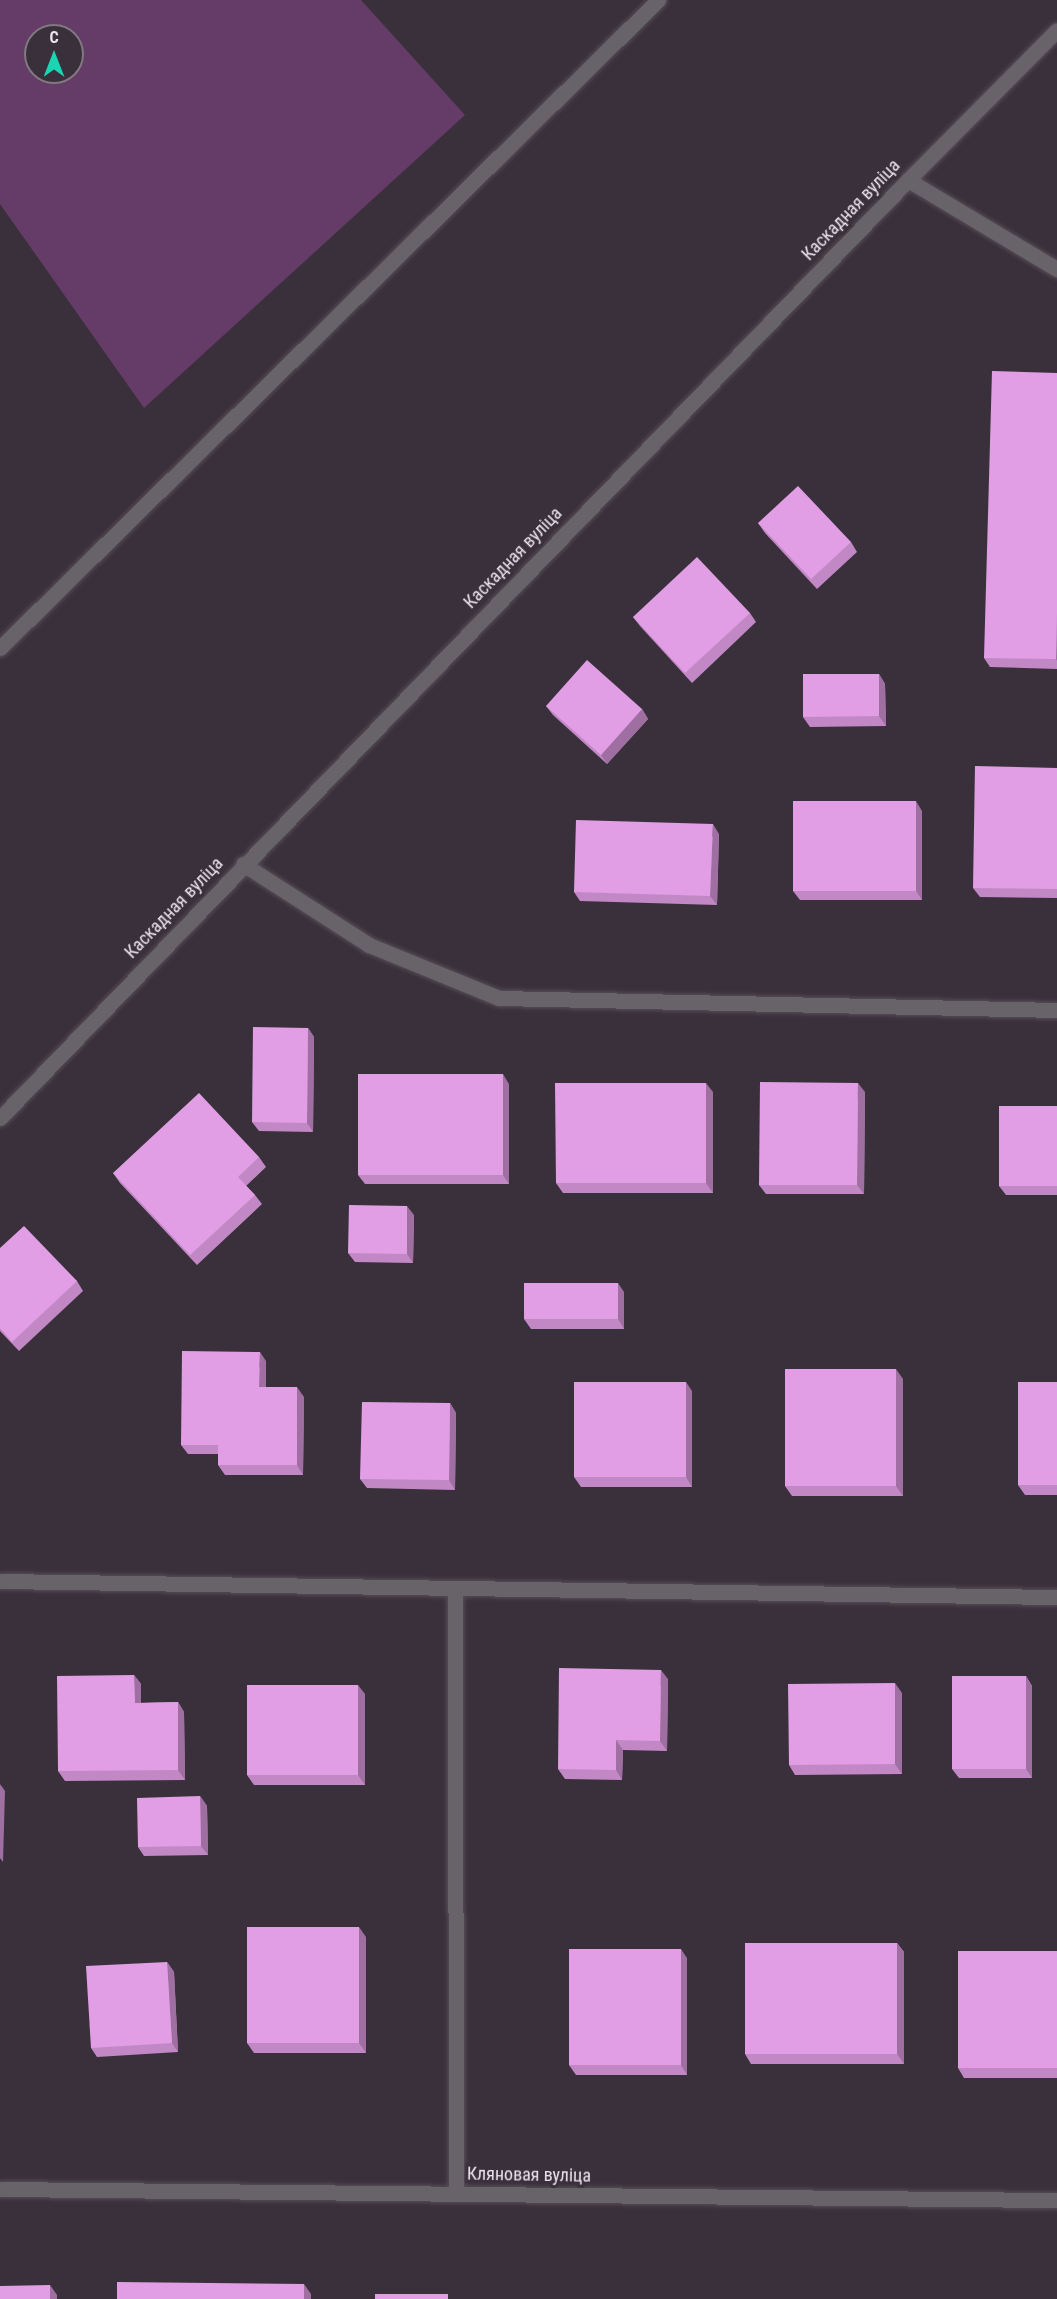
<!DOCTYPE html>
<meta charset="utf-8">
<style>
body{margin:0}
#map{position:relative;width:1057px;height:2299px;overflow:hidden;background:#3a303b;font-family:"Roboto Condensed",sans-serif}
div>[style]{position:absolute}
.green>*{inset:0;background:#643c67}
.roads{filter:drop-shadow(0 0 2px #564d57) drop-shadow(0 0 2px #564d57)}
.street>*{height:15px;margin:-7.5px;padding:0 7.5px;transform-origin:7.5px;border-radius:7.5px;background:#686369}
.wall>*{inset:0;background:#c288c5}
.shaded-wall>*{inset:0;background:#9e6fa0}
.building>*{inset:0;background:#e19ee5}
span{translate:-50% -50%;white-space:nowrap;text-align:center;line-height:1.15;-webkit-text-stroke:6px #3a303b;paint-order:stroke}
.street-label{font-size:18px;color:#ece5ec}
.north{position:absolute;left:24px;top:24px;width:60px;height:60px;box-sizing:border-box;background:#3a303b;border:2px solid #817882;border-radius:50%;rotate:0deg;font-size:16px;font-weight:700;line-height:24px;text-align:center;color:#ece5ec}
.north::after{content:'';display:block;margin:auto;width:21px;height:27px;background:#1ad5b2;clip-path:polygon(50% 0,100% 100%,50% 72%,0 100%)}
</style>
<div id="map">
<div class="green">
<i style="clip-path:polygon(evenodd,0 0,361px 0,465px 115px,144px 408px,0 204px,0 0,36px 36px,72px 36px,72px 72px,36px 72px,36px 36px)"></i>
</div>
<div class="roads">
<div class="street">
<i style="left:908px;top:180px;width:174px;rotate:30.9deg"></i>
<i style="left:0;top:648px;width:924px;rotate:-44.56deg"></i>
<i style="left:243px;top:864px;width:150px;rotate:32.7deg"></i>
<i style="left:369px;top:945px;width:140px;rotate:22.2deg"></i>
<i style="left:499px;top:998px;width:558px;rotate:1.23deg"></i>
<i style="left:0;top:1118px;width:1305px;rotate:-45.93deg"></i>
<i style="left:908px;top:180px;width:211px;rotate:-45.2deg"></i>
<i style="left:0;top:1581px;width:1057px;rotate:0.87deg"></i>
<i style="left:455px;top:1588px;width:605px;rotate:89.91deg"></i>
<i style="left:0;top:2189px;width:1057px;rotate:0.6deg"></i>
</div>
</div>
<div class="wall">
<i style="clip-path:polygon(1057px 373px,1057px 669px,990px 667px,984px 658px)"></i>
<i style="clip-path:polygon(758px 523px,851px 542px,857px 552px,817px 589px,765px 533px)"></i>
<i style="clip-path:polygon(750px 613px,756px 622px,692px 683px,640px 626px,633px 617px)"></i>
<i style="clip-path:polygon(879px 674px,885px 684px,886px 726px,810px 727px,803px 717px)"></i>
<i style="clip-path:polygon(546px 706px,642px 709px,648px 719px,607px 764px,553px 715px)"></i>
<i style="clip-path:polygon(1057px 768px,1057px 898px,980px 897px,973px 888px)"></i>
<i style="clip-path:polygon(922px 811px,922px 900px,800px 900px,793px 891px)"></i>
<i style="clip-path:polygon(719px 834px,717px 905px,580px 901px,574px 892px)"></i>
<i style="clip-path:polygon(308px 1028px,314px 1037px,313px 1132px,259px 1131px,252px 1122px)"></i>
<i style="clip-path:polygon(509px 1084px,509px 1184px,365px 1184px,358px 1175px)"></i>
<i style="clip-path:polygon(713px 1092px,713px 1193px,563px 1193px,556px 1183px)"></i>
<i style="clip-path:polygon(865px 1092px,864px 1194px,766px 1194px,759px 1185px)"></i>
<i style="clip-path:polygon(1057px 1106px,1057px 1195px,1006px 1195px,999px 1186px)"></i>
<i style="clip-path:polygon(259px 1157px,266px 1167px,246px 1186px,255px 1195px,262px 1204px,197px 1265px,120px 1183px,113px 1173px)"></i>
<i style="clip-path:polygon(414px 1215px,413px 1263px,355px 1262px,348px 1253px)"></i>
<i style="clip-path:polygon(0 1248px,77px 1281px,83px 1291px,19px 1351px,0 1331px)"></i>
<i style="clip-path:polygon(624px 1292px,624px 1329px,531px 1329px,524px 1319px)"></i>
<i style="clip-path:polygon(266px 1361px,266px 1387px,304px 1397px,303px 1475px,225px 1475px,218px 1465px,218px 1454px,188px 1454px,181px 1445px)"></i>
<i style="clip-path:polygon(903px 1379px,903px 1496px,792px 1496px,785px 1486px)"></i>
<i style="clip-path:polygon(1057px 1382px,1057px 1495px,1025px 1495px,1018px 1485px)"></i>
<i style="clip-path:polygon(692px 1391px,692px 1487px,581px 1487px,574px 1477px)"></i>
<i style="clip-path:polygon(450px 1403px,456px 1413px,455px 1490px,367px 1488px,360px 1479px)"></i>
<i style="clip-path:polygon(134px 1675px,141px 1684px,141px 1703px,178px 1702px,184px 1712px,185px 1780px,65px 1781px,58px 1771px)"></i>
<i style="clip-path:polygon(1026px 1676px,1032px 1686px,1032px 1778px,959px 1778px,952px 1769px)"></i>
<i style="clip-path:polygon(668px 1679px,667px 1751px,623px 1750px,622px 1780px,565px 1779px,558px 1769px)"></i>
<i style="clip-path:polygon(902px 1693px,902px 1774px,795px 1775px,789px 1765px)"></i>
<i style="clip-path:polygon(365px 1694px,365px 1785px,254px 1785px,247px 1775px)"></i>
<i style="clip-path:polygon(200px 1796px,207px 1806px,208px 1855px,144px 1856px,138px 1847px)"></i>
<i style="clip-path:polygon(366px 1937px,366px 2053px,254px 2053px,247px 2043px)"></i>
<i style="clip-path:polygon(897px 1943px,904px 1952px,904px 2064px,751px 2064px,745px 2054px)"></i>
<i style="clip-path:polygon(1057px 1951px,1057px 2078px,964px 2078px,958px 2068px)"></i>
<i style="clip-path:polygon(687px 1958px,687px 2075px,576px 2075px,569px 2065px)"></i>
<i style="clip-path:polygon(167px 1962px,174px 1972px,178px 2052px,97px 2057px,91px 2048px)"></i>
</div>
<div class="shaded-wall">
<i style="clip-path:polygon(1057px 613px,1057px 661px,1056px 659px)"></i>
<i style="clip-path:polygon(879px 674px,885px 684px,886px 726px,879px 716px)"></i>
<i style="clip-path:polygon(642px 709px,648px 719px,607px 764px,601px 755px)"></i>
<i style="clip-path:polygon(916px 801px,922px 811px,922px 900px,916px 891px)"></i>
<i style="clip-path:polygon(713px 824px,719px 834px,717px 905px,710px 896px)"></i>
<i style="clip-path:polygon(308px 1028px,314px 1037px,313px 1132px,307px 1123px)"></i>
<i style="clip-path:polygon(503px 1074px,509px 1084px,509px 1184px,503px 1175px)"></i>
<i style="clip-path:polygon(706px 1083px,713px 1092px,713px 1193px,706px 1183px)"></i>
<i style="clip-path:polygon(858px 1083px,865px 1092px,864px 1194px,857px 1185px)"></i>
<i style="clip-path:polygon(407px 1206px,414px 1215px,413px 1263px,407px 1254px)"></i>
<i style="clip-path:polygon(618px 1283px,624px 1292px,624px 1329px,618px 1319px)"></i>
<i style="clip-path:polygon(260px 1352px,266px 1361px,266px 1397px,259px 1387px)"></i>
<i style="clip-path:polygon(896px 1369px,903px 1379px,903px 1496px,896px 1486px)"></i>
<i style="clip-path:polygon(686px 1382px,692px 1391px,692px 1487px,686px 1477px)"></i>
<i style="clip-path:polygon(297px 1387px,304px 1397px,303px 1475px,297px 1465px)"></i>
<i style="clip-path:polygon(450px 1403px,456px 1413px,455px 1490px,449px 1480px)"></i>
<i style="clip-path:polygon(661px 1670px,668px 1679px,667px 1751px,660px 1741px)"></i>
<i style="clip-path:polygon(134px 1675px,141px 1684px,141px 1713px,135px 1703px)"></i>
<i style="clip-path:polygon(1026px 1676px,1032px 1686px,1032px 1778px,1026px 1769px)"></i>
<i style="clip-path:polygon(895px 1683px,902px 1693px,902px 1774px,895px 1764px)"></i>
<i style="clip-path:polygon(358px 1685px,365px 1694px,365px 1785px,358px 1775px)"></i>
<i style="clip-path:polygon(178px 1702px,184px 1712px,185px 1780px,178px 1770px)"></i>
<i style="clip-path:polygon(616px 1740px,623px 1750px,622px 1780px,616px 1770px)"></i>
<i style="clip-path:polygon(0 1784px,5px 1791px,3px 1862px,0 1858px)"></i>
<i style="clip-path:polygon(200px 1796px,207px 1806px,208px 1855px,201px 1846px)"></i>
<i style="clip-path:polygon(359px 1927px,366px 1937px,366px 2053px,359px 2043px)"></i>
<i style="clip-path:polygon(897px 1943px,904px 1952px,904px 2064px,897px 2054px)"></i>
<i style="clip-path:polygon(681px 1949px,687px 1958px,687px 2075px,681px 2065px)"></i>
<i style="clip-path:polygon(167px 1962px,174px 1972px,178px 2052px,172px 2043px)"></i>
<i style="clip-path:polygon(304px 2284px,311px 2294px,311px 2299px,304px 2299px)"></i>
<i style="clip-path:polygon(50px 2285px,57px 2295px,57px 2299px,50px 2299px)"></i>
</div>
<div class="building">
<i style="clip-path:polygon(992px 371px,1057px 373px,1057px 613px,1056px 659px,984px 658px)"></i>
<i style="clip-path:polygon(798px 486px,851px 542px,811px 579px,758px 523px)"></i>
<i style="clip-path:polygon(697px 557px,750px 613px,685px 673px,633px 617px)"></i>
<i style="clip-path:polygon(587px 660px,642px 709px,601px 755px,546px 706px)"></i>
<i style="clip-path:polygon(803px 674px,879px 674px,879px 716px,803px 717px)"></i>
<i style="clip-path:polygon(975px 766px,1057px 768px,1057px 889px,973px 888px)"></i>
<i style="clip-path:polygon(793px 801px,916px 801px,916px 891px,793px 891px)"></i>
<i style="clip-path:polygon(576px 820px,713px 824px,710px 896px,574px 892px)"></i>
<i style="clip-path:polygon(253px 1027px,308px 1028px,307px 1123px,252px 1122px)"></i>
<i style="clip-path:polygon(358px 1074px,503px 1074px,503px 1175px,358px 1175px)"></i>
<i style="clip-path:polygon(760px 1082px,858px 1083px,857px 1185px,759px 1185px)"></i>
<i style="clip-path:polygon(555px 1083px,706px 1083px,706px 1183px,556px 1183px)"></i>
<i style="clip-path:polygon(199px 1093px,259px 1157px,238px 1177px,255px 1195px,190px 1255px,113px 1173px)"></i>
<i style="clip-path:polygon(999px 1106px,1057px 1106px,1057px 1186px,999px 1186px)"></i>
<i style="clip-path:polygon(349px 1205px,407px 1206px,407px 1254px,348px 1253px)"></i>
<i style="clip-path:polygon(24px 1226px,77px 1281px,12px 1342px,0 1328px,0 1248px)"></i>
<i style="clip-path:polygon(524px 1283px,618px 1283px,618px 1319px,524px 1319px)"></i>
<i style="clip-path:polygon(182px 1351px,260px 1352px,259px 1387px,297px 1387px,297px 1465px,218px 1465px,218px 1445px,181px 1445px)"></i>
<i style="clip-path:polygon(785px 1369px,896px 1369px,896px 1486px,785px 1486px)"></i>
<i style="clip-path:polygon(574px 1382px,686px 1382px,686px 1477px,574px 1477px)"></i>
<i style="clip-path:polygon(1018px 1382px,1057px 1382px,1057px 1485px,1018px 1485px)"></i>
<i style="clip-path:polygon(362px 1402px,450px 1403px,449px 1480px,360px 1479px)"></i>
<i style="clip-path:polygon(559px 1668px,661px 1670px,660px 1741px,616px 1740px,616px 1770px,558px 1769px)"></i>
<i style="clip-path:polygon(134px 1675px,135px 1703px,178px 1702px,178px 1770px,58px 1771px,57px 1676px)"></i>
<i style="clip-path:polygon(952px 1676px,1026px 1676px,1026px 1769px,952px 1769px)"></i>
<i style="clip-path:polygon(895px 1683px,895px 1764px,789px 1765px,788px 1684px)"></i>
<i style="clip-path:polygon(247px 1685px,358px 1685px,358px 1775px,247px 1775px)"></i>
<i style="clip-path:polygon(200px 1796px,201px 1846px,138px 1847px,137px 1798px)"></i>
<i style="clip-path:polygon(247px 1927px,359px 1927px,359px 2043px,247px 2043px)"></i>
<i style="clip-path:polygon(745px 1943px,897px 1943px,897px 2054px,745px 2054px)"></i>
<i style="clip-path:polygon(569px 1949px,681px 1949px,681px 2065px,569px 2065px)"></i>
<i style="clip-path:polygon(958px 1951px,1057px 1951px,1057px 2068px,958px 2068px)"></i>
<i style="clip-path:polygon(167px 1962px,172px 2043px,91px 2048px,86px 1966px)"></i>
<i style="clip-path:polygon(117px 2282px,304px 2284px,304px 2299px,117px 2299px)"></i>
<i style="clip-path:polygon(50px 2285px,50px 2299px,0 2299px,0 2286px)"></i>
<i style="clip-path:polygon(375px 2294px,448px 2294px,448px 2299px,375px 2299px)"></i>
</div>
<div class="street-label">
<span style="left:851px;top:210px;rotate:-46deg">Каскадная вуліца</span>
<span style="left:513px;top:558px;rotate:-46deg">Каскадная вуліца</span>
<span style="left:174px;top:908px;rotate:-46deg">Каскадная вуліца</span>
<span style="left:529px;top:2175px;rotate:1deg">Кляновая вуліца</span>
</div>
<div class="north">С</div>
</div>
